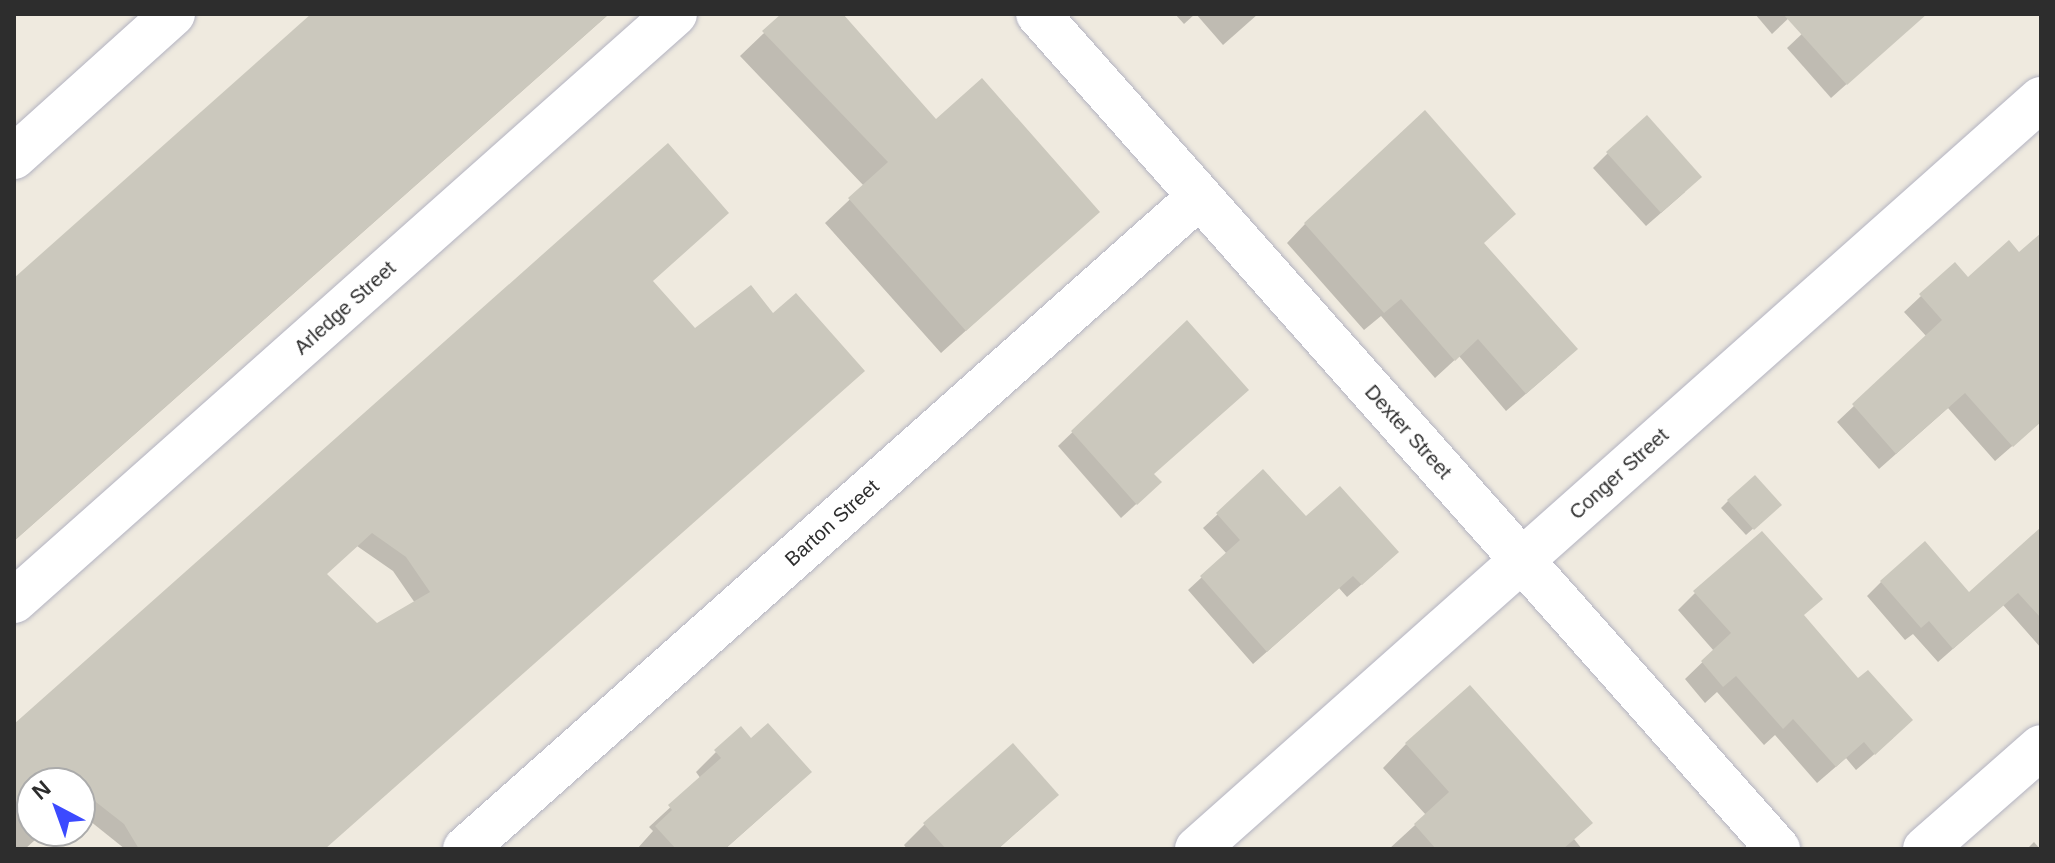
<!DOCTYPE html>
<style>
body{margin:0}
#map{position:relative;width:2055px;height:863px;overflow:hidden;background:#efeadf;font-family:Helvetica,sans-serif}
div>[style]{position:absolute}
.shadow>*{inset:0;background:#0003}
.building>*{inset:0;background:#cbc8bd}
.roads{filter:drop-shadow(0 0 2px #b3b3c1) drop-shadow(0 0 2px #b3b3c1)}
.minor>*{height:44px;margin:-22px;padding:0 22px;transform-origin:22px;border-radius:22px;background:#fff}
span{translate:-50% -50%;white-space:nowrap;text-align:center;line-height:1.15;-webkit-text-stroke:6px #fff;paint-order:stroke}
.street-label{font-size:20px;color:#2d2d2d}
.frame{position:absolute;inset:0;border:16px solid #2d2d2d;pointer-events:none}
.north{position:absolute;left:16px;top:767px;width:80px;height:80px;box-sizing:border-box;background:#fff;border:2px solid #ababab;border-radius:50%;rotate:319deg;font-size:22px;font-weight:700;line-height:32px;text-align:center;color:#2d2d2d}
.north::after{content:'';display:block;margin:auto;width:28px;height:36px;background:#3c4aff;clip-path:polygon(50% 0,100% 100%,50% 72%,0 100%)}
</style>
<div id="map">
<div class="shadow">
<i style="clip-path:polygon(314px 14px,609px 14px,14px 541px,14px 280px)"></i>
<i style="clip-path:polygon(784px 14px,840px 14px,936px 122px,1098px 212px,941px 353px,825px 223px,864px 186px,740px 56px)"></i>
<i style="clip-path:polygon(1175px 14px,1195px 14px,1184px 24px)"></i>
<i style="clip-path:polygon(1196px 14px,1258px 14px,1223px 45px)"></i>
<i style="clip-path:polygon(1755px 14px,1793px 14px,1772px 34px)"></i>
<i style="clip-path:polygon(1823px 14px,1925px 14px,1831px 98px,1787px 48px)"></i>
<i style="clip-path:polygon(1608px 153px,1685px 192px,1646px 226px,1593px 168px)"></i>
<i style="clip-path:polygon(1305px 224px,1482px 244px,1557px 367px,1506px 411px,1459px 356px,1435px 378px,1381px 316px,1364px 330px,1287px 243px)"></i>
<i style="clip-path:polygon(2041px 236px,2041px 421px,1995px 461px,1948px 408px,1879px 469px,1837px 422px,1927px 337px,1904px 312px,1954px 265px,1968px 280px,2019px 255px)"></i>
<i style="clip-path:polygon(evenodd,651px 282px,325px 849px,125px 849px,80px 813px,80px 783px,32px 783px,32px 831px,45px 831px,25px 849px,14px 849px,14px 726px,651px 282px,357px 546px,393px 571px,415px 603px,377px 625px,325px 574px,357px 546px)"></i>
<i style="clip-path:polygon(1187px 323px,1145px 496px,1121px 518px,1058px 446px)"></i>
<i style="clip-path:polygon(1263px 472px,1306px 519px,1383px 566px,1347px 597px,1339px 588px,1253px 664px,1188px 590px,1227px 554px,1203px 528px)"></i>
<i style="clip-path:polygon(1728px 501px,1779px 505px,1746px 535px,1721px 508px)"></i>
<i style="clip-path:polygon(2041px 530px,2041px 648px,2003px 605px,1938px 662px,1913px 634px,1905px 640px,1867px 596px,1881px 582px,1969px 595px)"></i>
<i style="clip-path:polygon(1695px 593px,1802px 616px,1893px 738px,1856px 770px,1846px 758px,1817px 783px,1775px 735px,1764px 745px,1717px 692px,1705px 703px,1685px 679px,1714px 651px,1678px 610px)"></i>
<i style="clip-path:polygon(1406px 744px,1574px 839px,1582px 849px,1389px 849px,1426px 815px,1383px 768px)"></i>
<i style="clip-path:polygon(1013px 745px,1057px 795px,1036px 815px,998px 849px,907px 849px,904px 845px,924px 825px)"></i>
<i style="clip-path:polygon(716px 752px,789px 792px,725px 849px,637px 849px,653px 831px,649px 827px,701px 779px,696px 772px)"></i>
<i style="clip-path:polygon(2034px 842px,2040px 849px,2027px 849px)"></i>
</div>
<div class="building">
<i style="clip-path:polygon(311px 14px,609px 14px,14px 541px,14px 278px)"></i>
<i style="clip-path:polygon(781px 14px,843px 14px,936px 119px,982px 78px,1100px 212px,966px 331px,848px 198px,888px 162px,762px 31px)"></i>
<i style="clip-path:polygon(1783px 14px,1927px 14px,1847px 85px)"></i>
<i style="clip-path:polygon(1425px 110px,1516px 214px,1484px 243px,1578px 349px,1526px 394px,1478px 339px,1455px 361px,1401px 299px,1384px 313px,1304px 223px)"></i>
<i style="clip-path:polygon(1647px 115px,1702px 177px,1661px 213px,1606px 152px)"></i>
<i style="clip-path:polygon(evenodd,668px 143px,729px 213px,653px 281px,695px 328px,751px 285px,773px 313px,796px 293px,865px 371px,325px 849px,139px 849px,124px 824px,87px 795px,80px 801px,80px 783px,32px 783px,32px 819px,14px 799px,14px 724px,668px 143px,372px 533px,406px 557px,430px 592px,377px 623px,327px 574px,372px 533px)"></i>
<i style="clip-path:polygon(2041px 233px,2041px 422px,2013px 447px,1965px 393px,1896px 454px,1852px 404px,1942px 320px,1919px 294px,1955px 262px,1968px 277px,2009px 240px,2019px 252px)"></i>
<i style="clip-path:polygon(1187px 320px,1249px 390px,1154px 474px,1162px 482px,1137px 505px,1071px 431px)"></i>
<i style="clip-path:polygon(1263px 469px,1306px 516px,1340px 486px,1399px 552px,1362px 585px,1353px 576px,1267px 652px,1200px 576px,1240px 540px,1216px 513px)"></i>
<i style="clip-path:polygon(1755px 475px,1782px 505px,1754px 530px,1727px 500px)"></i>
<i style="clip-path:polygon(2041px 527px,2041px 618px,2018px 593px,1953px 649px,1929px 621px,1921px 628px,1880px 581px,1925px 541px,1969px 592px)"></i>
<i style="clip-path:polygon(1762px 531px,1823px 599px,1804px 615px,1858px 678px,1868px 670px,1913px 720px,1875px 755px,1864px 742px,1836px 767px,1793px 719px,1783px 729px,1736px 676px,1723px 687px,1701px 661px,1731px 633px,1693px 591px)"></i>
<i style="clip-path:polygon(1470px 685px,1593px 823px,1563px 849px,1436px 849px,1414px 824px,1449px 792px,1405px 743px)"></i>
<i style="clip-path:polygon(768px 723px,812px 772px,725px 849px,676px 849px,655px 826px,672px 810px,668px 805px,721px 758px,714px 750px,741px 726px,751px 738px)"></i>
<i style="clip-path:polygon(1013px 743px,1059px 795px,998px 849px,946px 849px,923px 823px)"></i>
</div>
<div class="roads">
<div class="minor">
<i style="left:1038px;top:14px;width:1116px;rotate:48.45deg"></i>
<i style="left:14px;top:157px;width:214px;rotate:-42deg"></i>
<i style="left:14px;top:601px;width:884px;rotate:-41.61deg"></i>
<i style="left:465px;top:849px;width:982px;rotate:-41.61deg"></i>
<i style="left:1197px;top:849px;width:1129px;rotate:-41.63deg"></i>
<i style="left:1925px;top:849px;width:154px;rotate:-41.3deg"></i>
</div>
</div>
<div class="street-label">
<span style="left:345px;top:308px;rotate:-42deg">Arledge Street</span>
<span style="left:1408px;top:432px;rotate:48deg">Dexter Street</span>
<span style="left:1619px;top:474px;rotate:-42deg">Conger Street</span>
<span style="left:832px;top:523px;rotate:-42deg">Barton Street</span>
</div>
<div class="frame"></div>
<div class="north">N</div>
</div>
